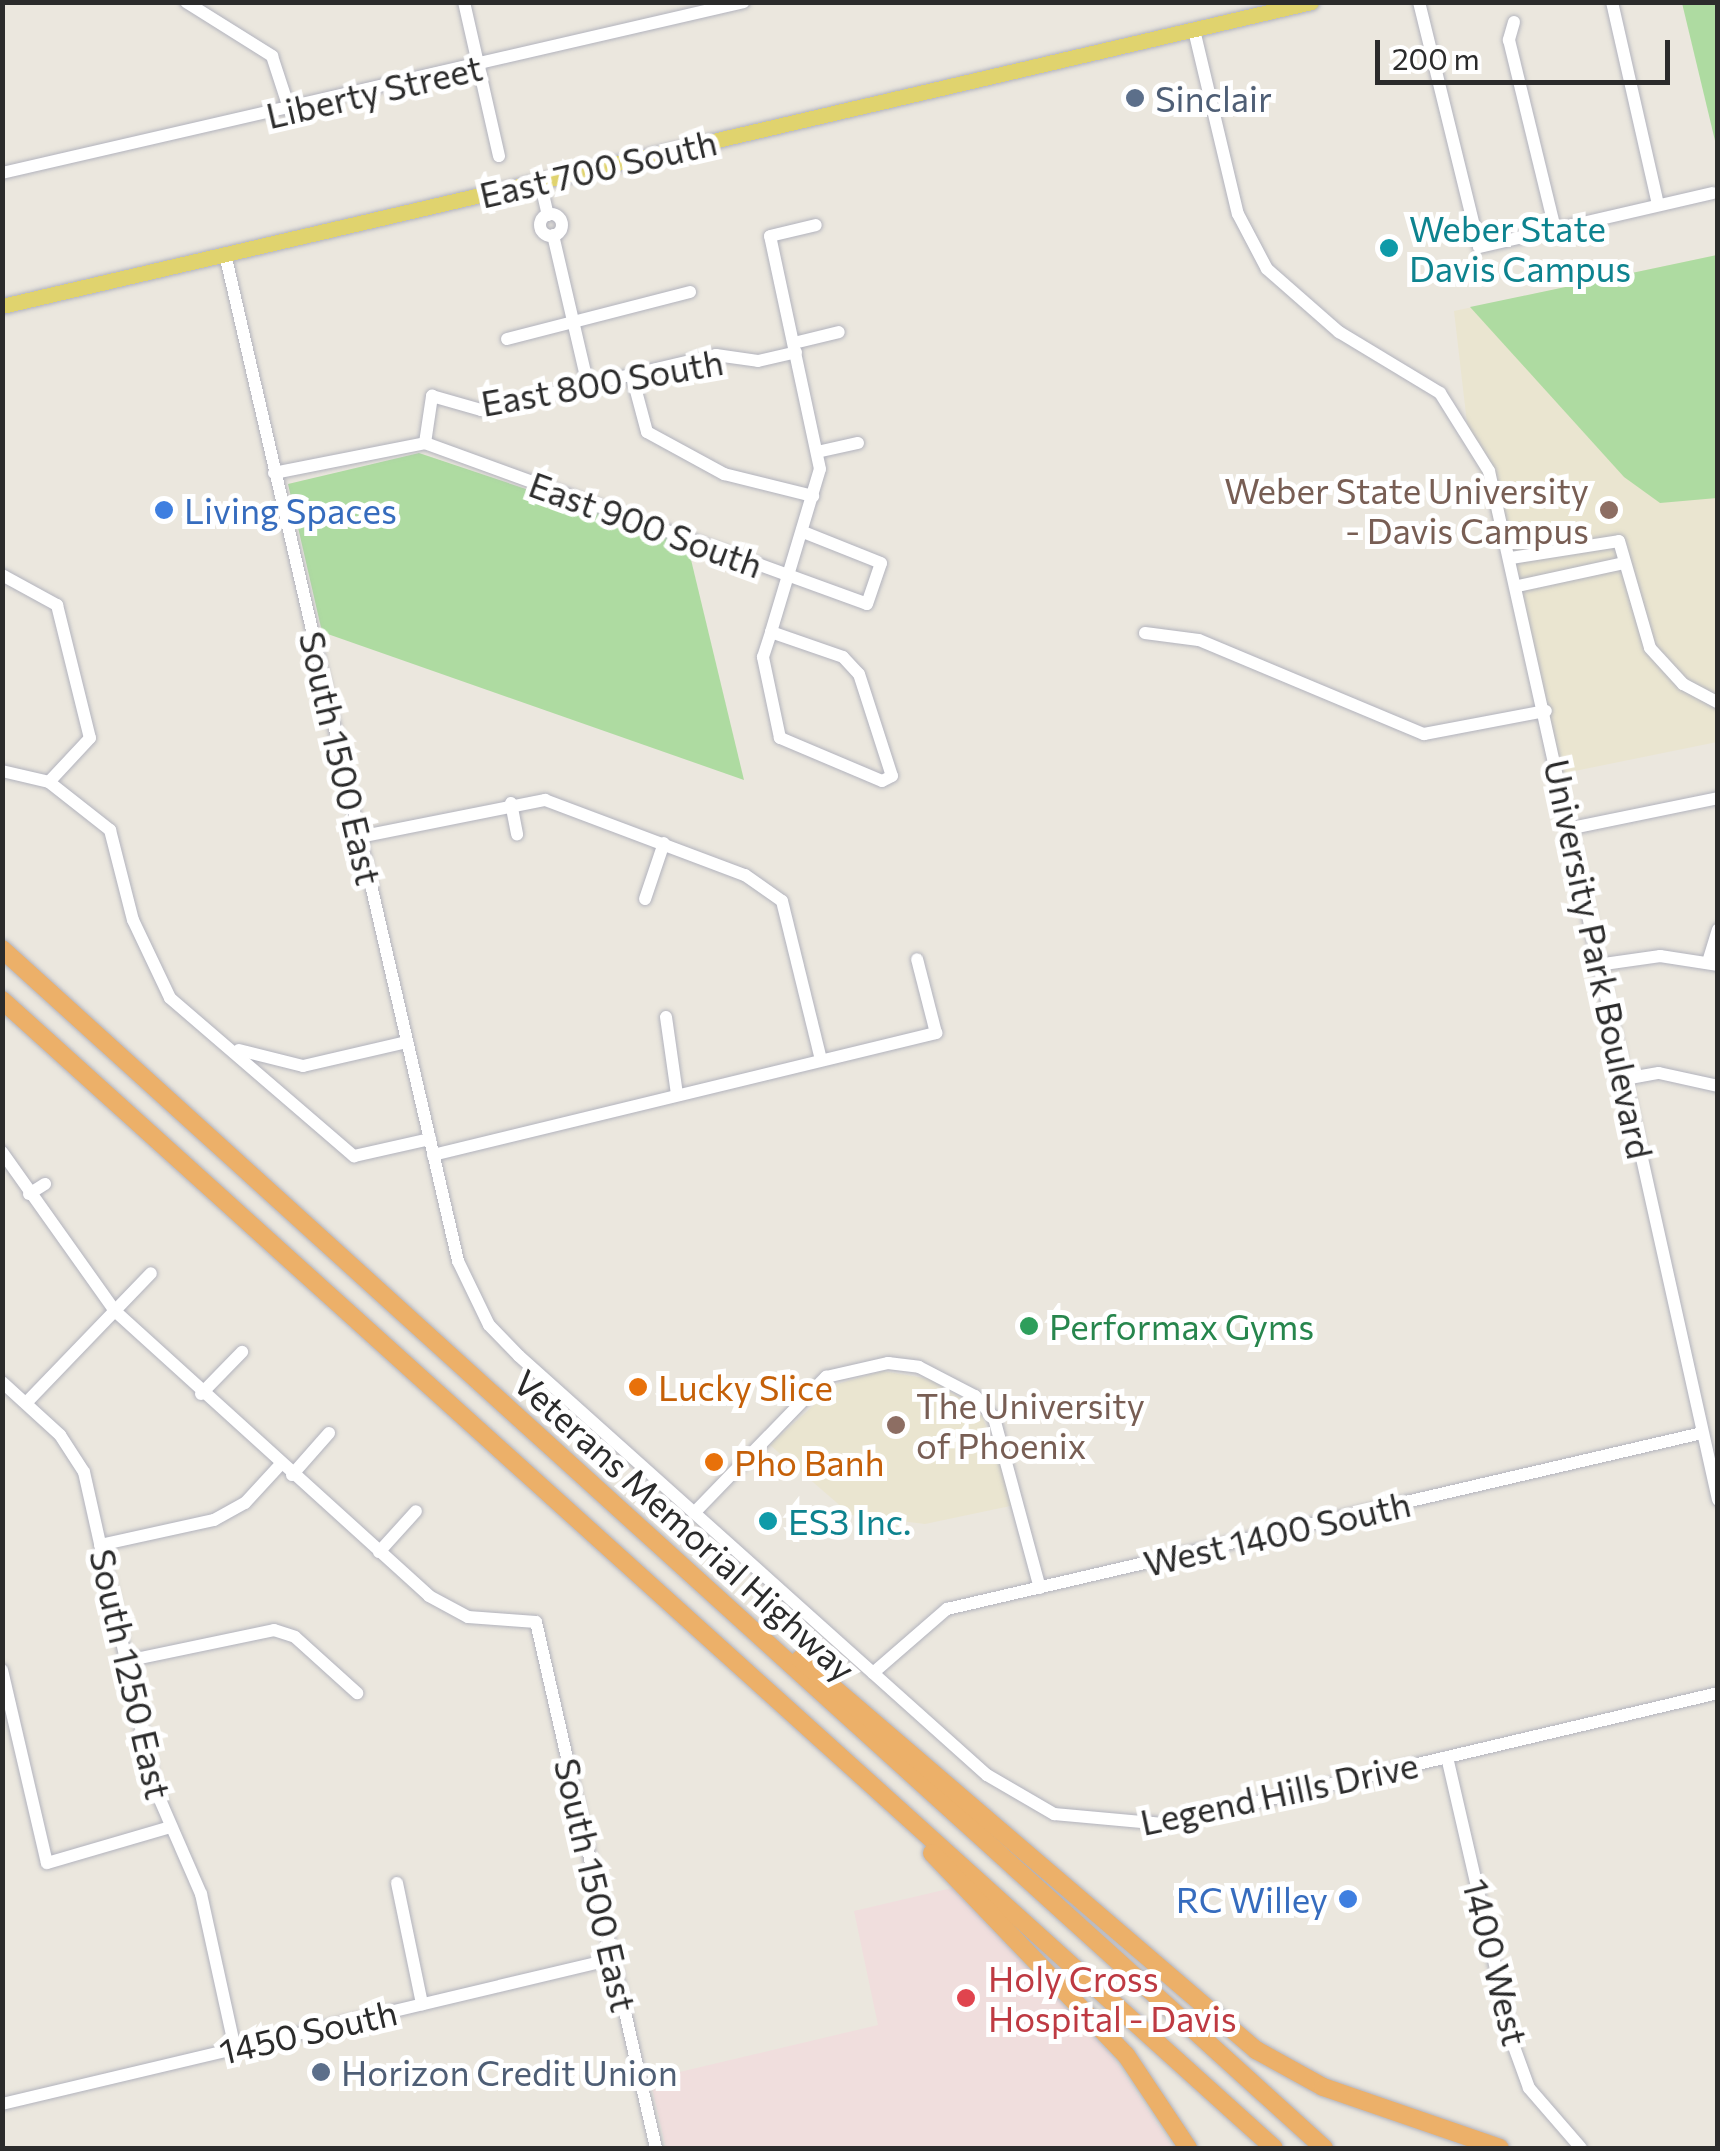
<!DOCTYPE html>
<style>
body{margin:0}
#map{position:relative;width:1720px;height:2151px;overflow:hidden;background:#ebe7de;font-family:Commissioner,sans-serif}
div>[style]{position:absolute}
.education>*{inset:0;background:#eae5d0}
.medical>*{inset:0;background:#f0dedd}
.green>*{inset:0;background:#aedba1}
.roads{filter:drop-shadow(0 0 2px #b2b3bd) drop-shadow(0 0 2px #b2b3bd)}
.minor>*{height:12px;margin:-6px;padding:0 6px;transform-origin:6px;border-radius:6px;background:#fff}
.minor>.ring{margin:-6px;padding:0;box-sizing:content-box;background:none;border:12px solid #fff;border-radius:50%}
.major>*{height:15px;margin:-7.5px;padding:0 7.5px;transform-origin:7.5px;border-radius:7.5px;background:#e0d36e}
.highway>*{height:18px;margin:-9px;padding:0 9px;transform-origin:9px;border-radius:9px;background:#ecb069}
.dots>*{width:28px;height:28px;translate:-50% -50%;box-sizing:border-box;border:5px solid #fff;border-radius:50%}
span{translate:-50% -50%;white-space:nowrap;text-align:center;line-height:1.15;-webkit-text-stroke:10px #fff;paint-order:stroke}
.street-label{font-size:35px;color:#2b2b2b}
.service-label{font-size:35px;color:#4e5e75}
.left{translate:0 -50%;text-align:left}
.culture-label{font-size:35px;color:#0d838f}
.education-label{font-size:35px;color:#785e54}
.right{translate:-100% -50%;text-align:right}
.shop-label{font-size:35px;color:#366cbe}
.leisure-label{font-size:35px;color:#27864d}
.food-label{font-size:35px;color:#c56008}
.health-label{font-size:35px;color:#be3a42}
.frame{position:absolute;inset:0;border:5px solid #2b2b2b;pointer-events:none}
.scale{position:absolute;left:1375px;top:40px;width:295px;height:45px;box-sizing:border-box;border:5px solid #2b2b2b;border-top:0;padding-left:12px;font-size:30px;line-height:35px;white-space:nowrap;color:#2b2b2b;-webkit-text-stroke:8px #fff;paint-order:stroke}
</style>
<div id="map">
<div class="education">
<i style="clip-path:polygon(1717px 255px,1717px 742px,1560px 774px,1467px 423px,1454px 311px)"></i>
<i style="clip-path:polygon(883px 1371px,930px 1379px,980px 1410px,1015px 1505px,925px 1524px,851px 1515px,770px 1445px,837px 1384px)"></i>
</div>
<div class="medical">
<i style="clip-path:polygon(952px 1888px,1112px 2056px,1173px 2148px,666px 2148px,650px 2079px,878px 2025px,854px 1911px)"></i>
</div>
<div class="green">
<i style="clip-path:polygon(1682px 3px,1717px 3px,1717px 149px)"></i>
<i style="clip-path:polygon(1717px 255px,1717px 498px,1660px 503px,1624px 477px,1470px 307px)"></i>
<i style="clip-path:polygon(419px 453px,687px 543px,744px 780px,322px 632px,288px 484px)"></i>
</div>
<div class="roads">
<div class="minor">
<i style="left:186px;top:2px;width:102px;rotate:32.1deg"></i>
<i style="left:272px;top:56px;width:58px;rotate:71.9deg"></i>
<i style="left:464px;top:2px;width:158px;rotate:77.2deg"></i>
<i style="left:1419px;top:2px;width:252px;rotate:76.2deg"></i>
<i style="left:1479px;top:247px;width:240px;rotate:-13deg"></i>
<i style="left:1612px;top:2px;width:208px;rotate:77.2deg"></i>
<i style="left:1514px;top:22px;width:19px;rotate:106deg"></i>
<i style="left:1509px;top:40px;width:194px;rotate:76.3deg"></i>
<i style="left:1194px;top:30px;width:189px;rotate:76.6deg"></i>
<i style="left:1238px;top:214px;width:62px;rotate:62.2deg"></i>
<i style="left:1267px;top:269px;width:96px;rotate:41.2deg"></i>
<i style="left:1339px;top:332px;width:118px;rotate:31.1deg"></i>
<i style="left:1440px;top:393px;width:92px;rotate:57.9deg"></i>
<i style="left:1489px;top:471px;width:1054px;rotate:77.45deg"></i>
<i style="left:2px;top:173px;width:761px;rotate:-12.98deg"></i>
<i style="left:540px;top:181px;width:35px;rotate:77deg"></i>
<i class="ring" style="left:540px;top:214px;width:10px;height:10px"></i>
<i style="left:553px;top:235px;width:155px;rotate:76.9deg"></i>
<i style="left:225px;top:254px;width:1034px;rotate:76.97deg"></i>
<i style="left:458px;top:1261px;width:71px;rotate:64.2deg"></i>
<i style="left:489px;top:1325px;width:43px;rotate:45.9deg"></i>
<i style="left:519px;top:1356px;width:628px;rotate:41.84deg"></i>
<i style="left:987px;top:1775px;width:78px;rotate:30.2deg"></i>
<i style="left:1054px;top:1814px;width:110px;rotate:5.2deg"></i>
<i style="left:1164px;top:1824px;width:569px;rotate:-13.3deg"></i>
<i style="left:507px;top:339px;width:189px;rotate:-14.4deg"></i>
<i style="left:794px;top:343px;width:46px;rotate:-13.7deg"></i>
<i style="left:632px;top:376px;width:58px;rotate:75deg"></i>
<i style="left:647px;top:432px;width:88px;rotate:28.6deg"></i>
<i style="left:724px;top:474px;width:92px;rotate:13.9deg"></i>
<i style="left:425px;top:443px;width:470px;rotate:20deg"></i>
<i style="left:867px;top:604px;width:43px;rotate:-71.1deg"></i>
<i style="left:881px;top:563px;width:84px;rotate:-158.3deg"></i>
<i style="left:817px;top:452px;width:42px;rotate:-12.4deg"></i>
<i style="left:274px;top:473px;width:154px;rotate:-11.2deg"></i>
<i style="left:425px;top:443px;width:48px;rotate:-81.5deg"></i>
<i style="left:432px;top:396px;width:51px;rotate:15.9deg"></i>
<i style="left:481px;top:410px;width:241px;rotate:-13.2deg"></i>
<i style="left:716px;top:355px;width:42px;rotate:8.1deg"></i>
<i style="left:758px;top:361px;width:39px;rotate:-13deg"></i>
<i style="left:1511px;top:558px;width:109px;rotate:-8.9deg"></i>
<i style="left:1619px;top:541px;width:111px;rotate:73.8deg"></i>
<i style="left:1650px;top:648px;width:49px;rotate:47.5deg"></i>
<i style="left:1683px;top:684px;width:40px;rotate:28deg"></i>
<i style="left:2px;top:575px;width:63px;rotate:28.6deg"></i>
<i style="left:57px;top:605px;width:137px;rotate:76.1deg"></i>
<i style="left:90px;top:738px;width:60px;rotate:133deg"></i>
<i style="left:1518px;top:586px;width:108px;rotate:-12.2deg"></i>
<i style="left:771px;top:632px;width:170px;rotate:-73.3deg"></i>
<i style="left:820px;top:469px;width:238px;rotate:-102.1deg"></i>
<i style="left:770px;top:236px;width:47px;rotate:-13.4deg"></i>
<i style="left:771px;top:632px;width:76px;rotate:19.1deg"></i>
<i style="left:843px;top:657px;width:23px;rotate:47deg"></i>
<i style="left:859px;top:674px;width:107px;rotate:72.1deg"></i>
<i style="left:892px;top:776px;width:11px;rotate:153deg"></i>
<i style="left:882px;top:781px;width:111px;rotate:-157.1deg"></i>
<i style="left:780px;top:738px;width:83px;rotate:-101.9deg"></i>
<i style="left:763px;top:657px;width:26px;rotate:-72deg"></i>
<i style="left:1145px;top:633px;width:54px;rotate:7.4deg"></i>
<i style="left:1199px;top:640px;width:244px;rotate:22.7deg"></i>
<i style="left:1424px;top:734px;width:124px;rotate:-10.7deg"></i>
<i style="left:2px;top:771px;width:48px;rotate:13.2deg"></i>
<i style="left:49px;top:782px;width:78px;rotate:38.2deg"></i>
<i style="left:110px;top:830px;width:93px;rotate:75.7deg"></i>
<i style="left:133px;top:920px;width:86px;rotate:64.6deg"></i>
<i style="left:170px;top:998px;width:243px;rotate:40.7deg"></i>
<i style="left:354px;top:1156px;width:78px;rotate:-12.6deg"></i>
<i style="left:511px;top:803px;width:32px;rotate:79deg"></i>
<i style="left:1572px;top:828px;width:149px;rotate:-11.6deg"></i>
<i style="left:359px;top:837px;width:190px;rotate:-11.3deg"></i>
<i style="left:545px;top:800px;width:214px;rotate:20.6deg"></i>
<i style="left:745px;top:875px;width:45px;rotate:35.1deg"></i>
<i style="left:782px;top:901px;width:164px;rotate:76.2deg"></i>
<i style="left:645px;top:899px;width:59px;rotate:-71.3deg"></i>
<i style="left:1708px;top:962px;width:34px;rotate:-73deg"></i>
<i style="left:1604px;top:964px;width:57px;rotate:-8.1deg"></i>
<i style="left:1660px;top:956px;width:59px;rotate:8.8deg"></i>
<i style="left:666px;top:1017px;width:78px;rotate:81.9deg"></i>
<i style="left:239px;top:1050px;width:66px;rotate:14deg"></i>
<i style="left:303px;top:1066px;width:107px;rotate:-13deg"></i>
<i style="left:1630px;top:1078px;width:29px;rotate:-10deg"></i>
<i style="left:1659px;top:1073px;width:60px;rotate:12.4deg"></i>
<i style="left:2px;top:1152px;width:195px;rotate:54.6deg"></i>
<i style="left:115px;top:1311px;width:424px;rotate:42.2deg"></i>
<i style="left:429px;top:1596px;width:44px;rotate:28.3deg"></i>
<i style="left:468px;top:1617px;width:68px;rotate:4.2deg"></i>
<i style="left:536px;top:1622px;width:540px;rotate:77.15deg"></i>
<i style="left:433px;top:1155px;width:518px;rotate:-13.63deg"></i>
<i style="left:936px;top:1033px;width:76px;rotate:-104.4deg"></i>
<i style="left:29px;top:1194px;width:19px;rotate:-32deg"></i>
<i style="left:2px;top:1382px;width:79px;rotate:42.4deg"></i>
<i style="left:60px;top:1435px;width:44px;rotate:57deg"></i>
<i style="left:84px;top:1472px;width:322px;rotate:77.4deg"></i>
<i style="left:154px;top:1786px;width:118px;rotate:66.5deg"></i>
<i style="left:201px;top:1894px;width:158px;rotate:77.6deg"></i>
<i style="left:201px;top:1394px;width:59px;rotate:-45.7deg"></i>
<i style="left:26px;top:1403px;width:180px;rotate:-46.1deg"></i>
<i style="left:292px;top:1475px;width:56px;rotate:-48.6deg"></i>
<i style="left:694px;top:1513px;width:190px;rotate:-45.9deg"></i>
<i style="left:826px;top:1377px;width:64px;rotate:-12.7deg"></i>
<i style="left:888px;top:1363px;width:31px;rotate:7deg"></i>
<i style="left:919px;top:1367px;width:63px;rotate:27.4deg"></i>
<i style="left:975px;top:1396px;width:29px;rotate:49deg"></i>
<i style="left:994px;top:1418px;width:176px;rotate:74.9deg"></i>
<i style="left:100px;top:1545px;width:117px;rotate:-12.4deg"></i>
<i style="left:214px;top:1520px;width:35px;rotate:-29deg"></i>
<i style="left:245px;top:1503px;width:52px;rotate:-47.4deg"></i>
<i style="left:379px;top:1552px;width:55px;rotate:-47.9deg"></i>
<i style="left:126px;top:1661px;width:151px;rotate:-11.8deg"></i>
<i style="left:274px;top:1630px;width:22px;rotate:18deg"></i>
<i style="left:295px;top:1637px;width:84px;rotate:42.1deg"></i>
<i style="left:2px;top:1670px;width:198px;rotate:76.9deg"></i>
<i style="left:47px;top:1863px;width:128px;rotate:-16.3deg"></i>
<i style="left:873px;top:1673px;width:98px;rotate:-40.9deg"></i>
<i style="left:947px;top:1609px;width:775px;rotate:-13.12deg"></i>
<i style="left:1447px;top:1757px;width:294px;rotate:77deg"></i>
<i style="left:1513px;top:2044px;width:47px;rotate:70deg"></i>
<i style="left:1529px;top:2088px;width:79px;rotate:49.1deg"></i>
<i style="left:397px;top:1883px;width:124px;rotate:78.3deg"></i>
<i style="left:2px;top:2104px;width:628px;rotate:-13.35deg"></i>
</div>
<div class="major">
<i style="left:2px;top:306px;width:1344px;rotate:-13.07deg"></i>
</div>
<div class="highway">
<i style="left:2px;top:949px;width:1785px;rotate:42.21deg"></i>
<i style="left:2px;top:1000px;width:1713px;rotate:42.07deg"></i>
<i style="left:800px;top:1659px;width:601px;rotate:40.61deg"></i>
<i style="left:1256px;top:2050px;width:77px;rotate:28.9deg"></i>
<i style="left:1323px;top:2087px;width:187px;rotate:19deg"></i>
<i style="left:932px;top:1853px;width:280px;rotate:46.2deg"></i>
<i style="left:1126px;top:2055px;width:112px;rotate:56.3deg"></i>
</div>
</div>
<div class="dots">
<i style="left:1135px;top:98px;background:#5c6f8a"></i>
<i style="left:1389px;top:248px;background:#0f9aa8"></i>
<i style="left:164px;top:510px;background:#3f7fe0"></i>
<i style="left:1609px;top:510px;background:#8d6e63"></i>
<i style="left:1029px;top:1326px;background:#2e9e5b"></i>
<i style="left:638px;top:1387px;background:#e8710a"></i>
<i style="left:896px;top:1425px;background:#8d6e63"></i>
<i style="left:714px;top:1462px;background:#e8710a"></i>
<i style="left:768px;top:1521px;background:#0f9aa8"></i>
<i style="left:1348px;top:1899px;background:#3f7fe0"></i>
<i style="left:966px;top:1998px;background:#e0444e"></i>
<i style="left:321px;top:2072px;background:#5c6f8a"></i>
</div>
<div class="street-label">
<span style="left:374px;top:91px;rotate:-13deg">Liberty Street</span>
<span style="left:598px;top:168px;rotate:-13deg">East 700 South</span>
<span style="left:602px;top:382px;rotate:-10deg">East 800 South</span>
<span style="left:646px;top:524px;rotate:20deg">East 900 South</span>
<span style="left:341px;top:758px;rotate:77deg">South 1500 East</span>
<span style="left:1599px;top:959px;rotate:78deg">University Park Boulevard</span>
<span style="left:685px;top:1525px;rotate:42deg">Veterans Memorial Highway</span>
<span style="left:1277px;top:1533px;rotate:-13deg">West 1400 South</span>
<span style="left:131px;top:1674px;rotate:77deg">South 1250 East</span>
<span style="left:1279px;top:1793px;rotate:-12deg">Legend Hills Drive</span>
<span style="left:596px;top:1885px;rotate:77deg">South 1500 East</span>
<span style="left:1496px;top:1962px;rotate:76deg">1400 West</span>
<span style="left:308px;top:2031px;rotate:-13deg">1450 South</span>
</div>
<div class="service-label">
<span class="left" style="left:1155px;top:98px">Sinclair</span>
<span class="left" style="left:341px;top:2072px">Horizon Credit Union</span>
</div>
<div class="culture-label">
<span class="left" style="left:1409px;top:248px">Weber State<br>Davis Campus</span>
<span class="left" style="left:788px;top:1521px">ES3 Inc.</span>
</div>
<div class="education-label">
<span class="right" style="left:1589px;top:510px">Weber State University<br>- Davis Campus</span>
<span class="left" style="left:916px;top:1425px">The University<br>of Phoenix</span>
</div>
<div class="shop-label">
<span class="left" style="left:184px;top:510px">Living Spaces</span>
<span class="right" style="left:1328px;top:1899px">RC Willey</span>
</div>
<div class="leisure-label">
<span class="left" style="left:1049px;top:1326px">Performax Gyms</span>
</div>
<div class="food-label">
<span class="left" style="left:658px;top:1387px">Lucky Slice</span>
<span class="left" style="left:734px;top:1462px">Pho Banh</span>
</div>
<div class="health-label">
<span class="left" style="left:988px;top:1998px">Holy Cross<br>Hospital - Davis</span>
</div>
<div class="frame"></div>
<div class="scale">200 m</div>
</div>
